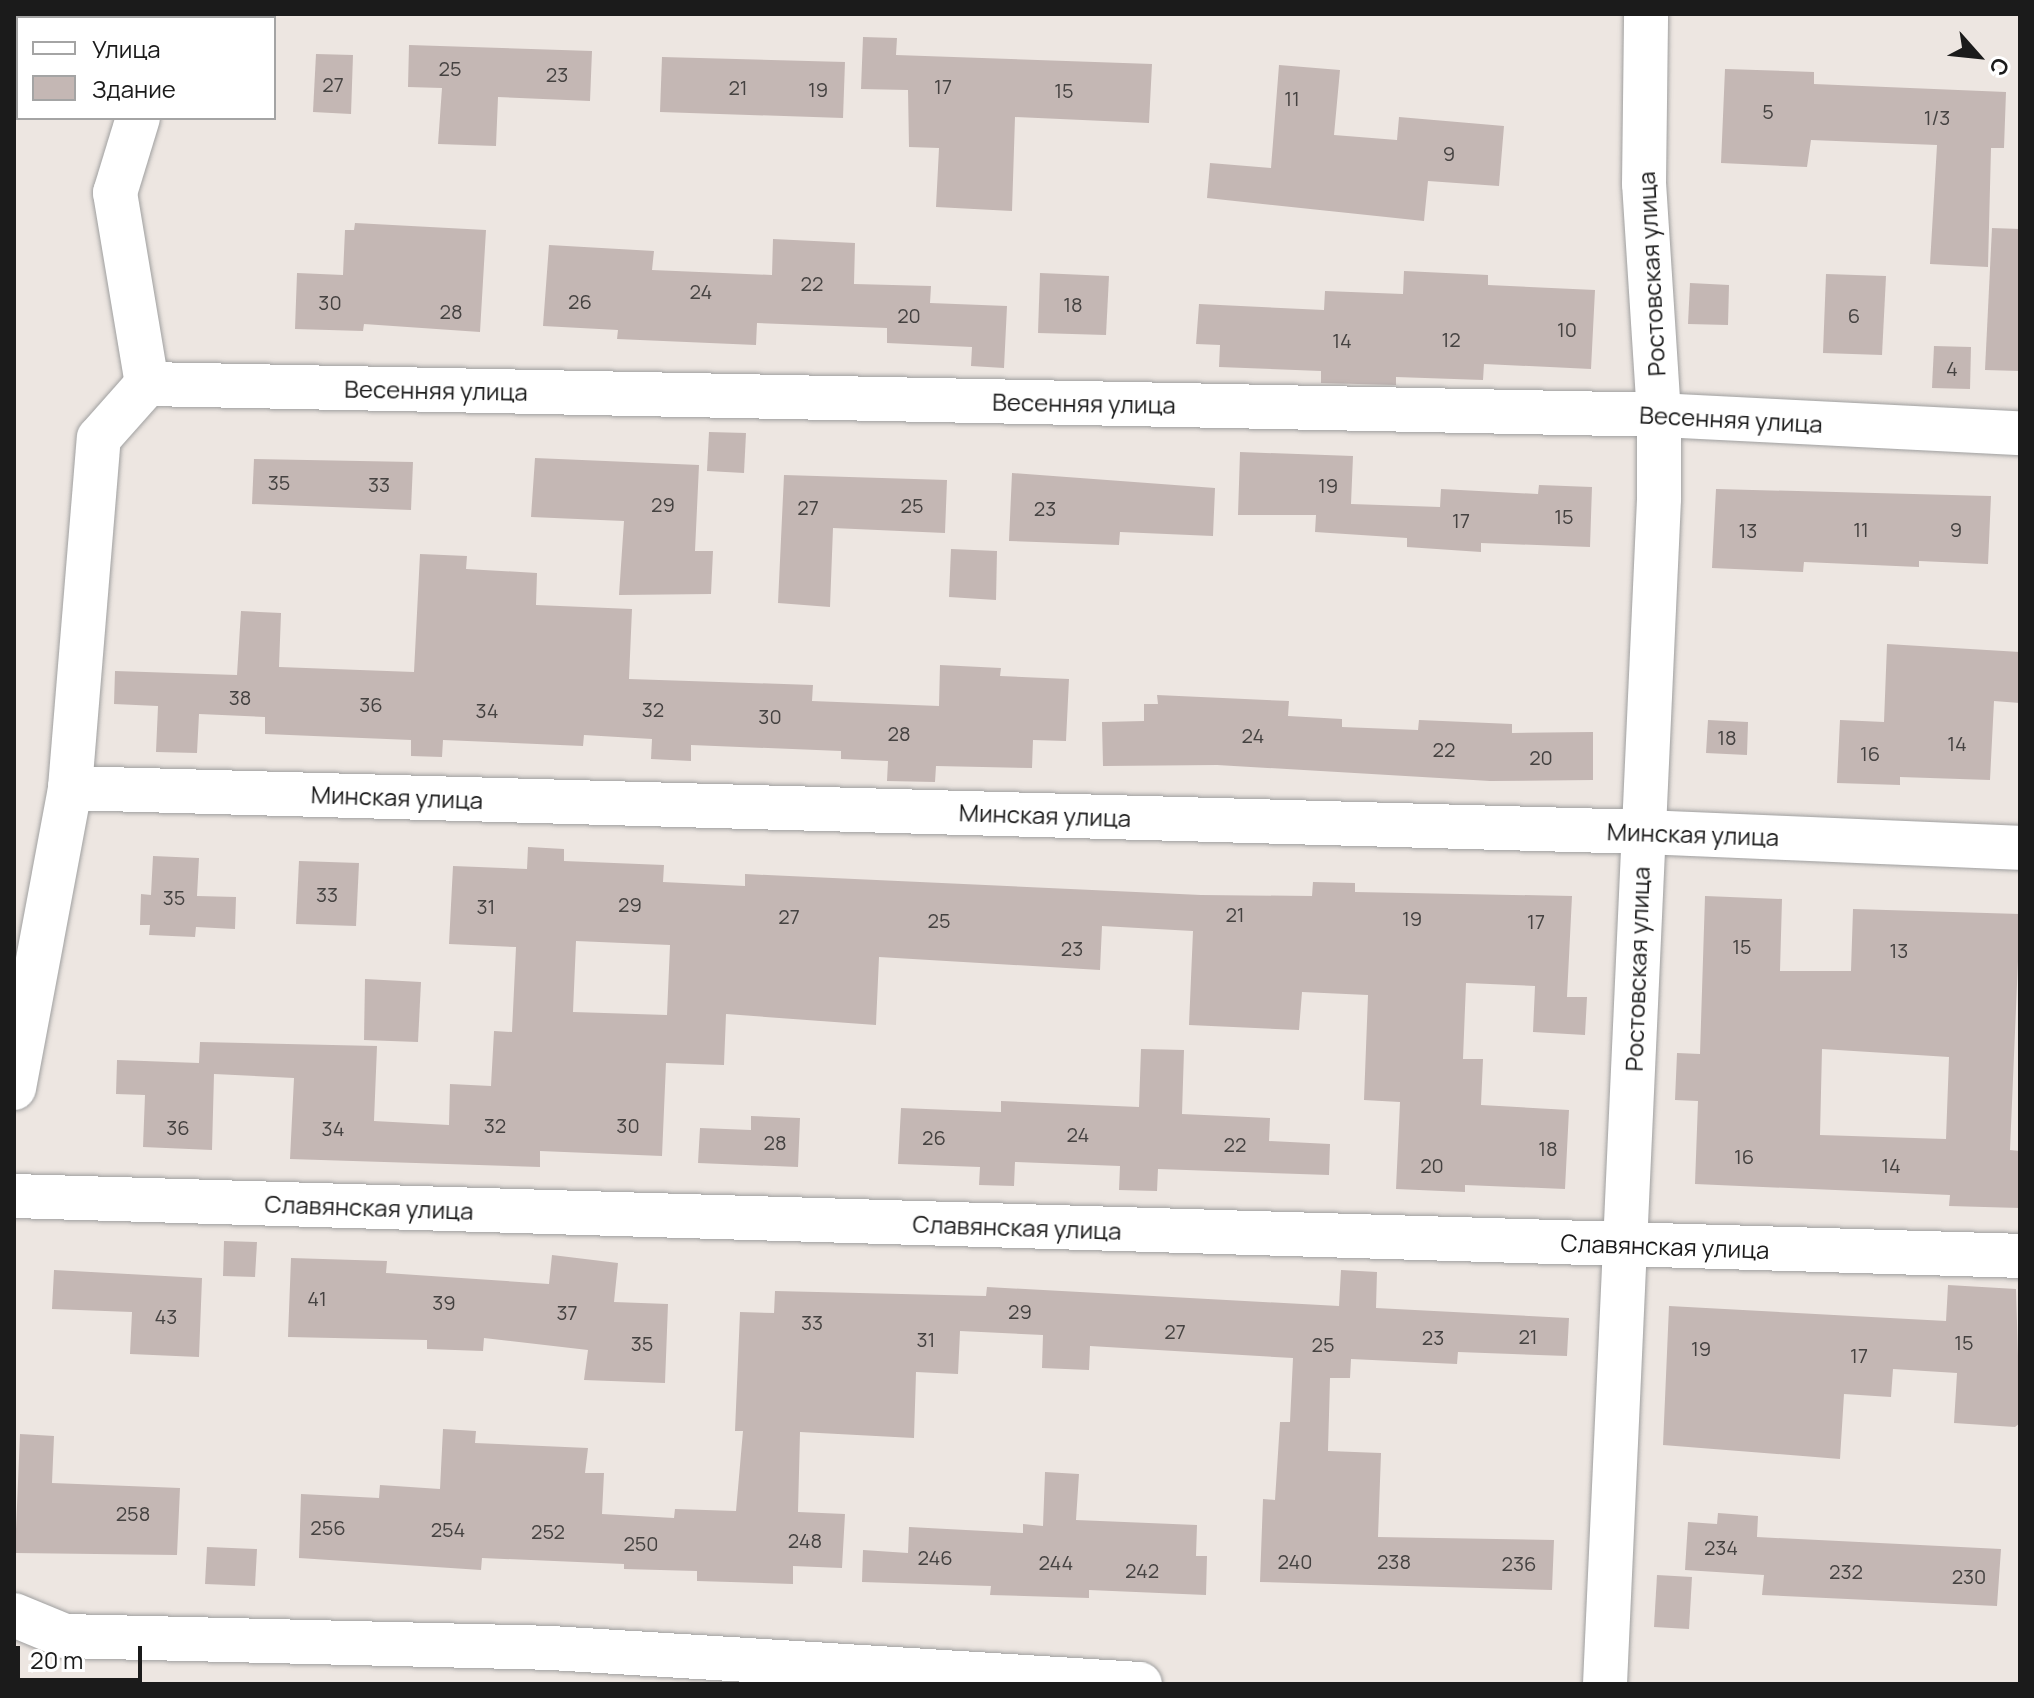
<!DOCTYPE html>
<meta charset="utf-8">
<style>
body{margin:0}
#map{position:relative;width:2034px;height:1698px;overflow:hidden;background:#ede6e1;font-family:Manrope,sans-serif}
div>[style]{position:absolute}
.building>*{inset:0;background:#c4b7b4}
.roads{filter:drop-shadow(0 0 2px #9f9f9f) drop-shadow(0 0 2px #9f9f9f)}
.minor>*{height:44px;margin:-22px;padding:0 22px;transform-origin:22px;border-radius:22px;background:#fff}
span{translate:-50% -50%;white-space:nowrap;text-align:center;line-height:1.15;-webkit-text-stroke:7px #fff;paint-order:stroke}
.number-label{font-size:20px;color:#454241}
.number-label span{-webkit-text-stroke-width:0}
.street-label{font-size:24px;color:#1b1b1b}
.frame{position:absolute;inset:0;border:16px solid #1b1b1b;pointer-events:none}
.legend{position:absolute;left:16px;top:16px;width:260px;height:104px;box-sizing:border-box;background:#fff;border:2px solid #a4a4a4;margin:0;padding:10px 14px;list-style:none;font-size:24px;color:#1b1b1b}
.legend li{display:flex;align-items:center;gap:16px;height:40px}
.legend b{width:40px;border:2px solid #a4a4a4}
.north{position:absolute;left:1938px;top:16px;width:80px;height:80px;-webkit-text-stroke:6px #fff;paint-order:stroke;rotate:117deg;font-size:22px;font-weight:700;line-height:32px;text-align:center;color:#1b1b1b}
.north::after{content:'';display:block;margin:auto;width:28px;height:36px;background:#1b1b1b;clip-path:polygon(50% 0,100% 100%,50% 72%,0 100%)}
.scale{position:absolute;left:16px;top:1646px;width:126px;height:36px;box-sizing:border-box;border:4px solid #1b1b1b;border-top:0;padding-left:10px;font-size:24px;line-height:28px;white-space:nowrap;color:#1b1b1b;-webkit-text-stroke:6px #fff;paint-order:stroke}
</style>
<div id="map">
<div class="building">
<i style="clip-path:polygon(863px 37px,897px 38px,896px 55px,1152px 64px,1149px 123px,1015px 117px,1012px 211px,936px 207px,939px 148px,909px 147px,908px 90px,861px 89px)"></i>
<i style="clip-path:polygon(409px 45px,592px 51px,590px 101px,498px 97px,496px 146px,438px 144px,442px 88px,408px 87px)"></i>
<i style="clip-path:polygon(316px 54px,353px 55px,351px 114px,313px 112px)"></i>
<i style="clip-path:polygon(662px 57px,845px 62px,843px 118px,660px 112px)"></i>
<i style="clip-path:polygon(1279px 65px,1340px 70px,1334px 135px,1397px 140px,1399px 117px,1504px 126px,1499px 186px,1428px 181px,1424px 221px,1207px 198px,1210px 163px,1271px 168px)"></i>
<i style="clip-path:polygon(1725px 69px,1814px 72px,1814px 84px,2006px 92px,2004px 148px,1991px 148px,1988px 267px,1930px 264px,1937px 145px,1811px 140px,1807px 167px,1721px 163px)"></i>
<i style="clip-path:polygon(355px 223px,486px 230px,480px 332px,364px 324px,363px 331px,295px 329px,297px 273px,343px 275px,345px 230px,354px 230px)"></i>
<i style="clip-path:polygon(1992px 228px,2020px 229px,2020px 371px,1985px 370px)"></i>
<i style="clip-path:polygon(773px 239px,855px 243px,854px 284px,931px 286px,930px 303px,1007px 306px,1004px 368px,971px 366px,972px 347px,887px 343px,887px 328px,757px 323px,756px 345px,617px 339px,618px 330px,543px 326px,549px 245px,654px 251px,652px 270px,772px 275px)"></i>
<i style="clip-path:polygon(1404px 271px,1488px 275px,1488px 285px,1595px 290px,1591px 369px,1484px 364px,1483px 380px,1396px 377px,1396px 385px,1321px 383px,1321px 371px,1219px 367px,1220px 345px,1196px 344px,1199px 304px,1324px 310px,1325px 291px,1403px 294px)"></i>
<i style="clip-path:polygon(1040px 273px,1109px 276px,1106px 335px,1038px 333px)"></i>
<i style="clip-path:polygon(1826px 274px,1886px 276px,1882px 355px,1823px 353px)"></i>
<i style="clip-path:polygon(1690px 283px,1729px 285px,1728px 325px,1688px 324px)"></i>
<i style="clip-path:polygon(1934px 346px,1971px 347px,1970px 389px,1932px 388px)"></i>
<i style="clip-path:polygon(709px 432px,746px 433px,744px 473px,707px 471px)"></i>
<i style="clip-path:polygon(1240px 452px,1353px 456px,1351px 504px,1440px 507px,1441px 489px,1538px 494px,1539px 485px,1592px 487px,1590px 547px,1481px 543px,1481px 552px,1407px 547px,1407px 538px,1315px 532px,1316px 515px,1238px 515px)"></i>
<i style="clip-path:polygon(535px 458px,699px 465px,695px 551px,713px 551px,711px 594px,619px 595px,624px 521px,531px 517px)"></i>
<i style="clip-path:polygon(254px 459px,413px 462px,411px 510px,252px 504px)"></i>
<i style="clip-path:polygon(1012px 473px,1215px 488px,1213px 536px,1120px 532px,1119px 545px,1009px 541px)"></i>
<i style="clip-path:polygon(784px 475px,947px 480px,945px 533px,833px 528px,830px 607px,778px 603px)"></i>
<i style="clip-path:polygon(1716px 489px,1991px 496px,1988px 564px,1919px 561px,1919px 567px,1804px 562px,1803px 572px,1712px 568px)"></i>
<i style="clip-path:polygon(951px 549px,997px 551px,996px 600px,949px 597px)"></i>
<i style="clip-path:polygon(420px 554px,467px 556px,466px 569px,537px 573px,536px 605px,632px 609px,629px 679px,813px 685px,812px 701px,939px 706px,940px 665px,1001px 668px,1000px 676px,1069px 679px,1066px 741px,1033px 740px,1032px 768px,936px 766px,935px 782px,887px 781px,888px 761px,841px 759px,841px 751px,691px 745px,691px 761px,651px 759px,652px 739px,584px 735px,583px 746px,443px 740px,442px 757px,411px 756px,411px 740px,265px 734px,265px 717px,199px 714px,197px 753px,156px 752px,158px 706px,114px 704px,115px 671px,237px 675px,241px 611px,281px 613px,279px 667px,414px 672px)"></i>
<i style="clip-path:polygon(1887px 644px,2020px 652px,2020px 703px,1994px 701px,1990px 780px,1900px 777px,1900px 785px,1837px 783px,1840px 720px,1884px 722px)"></i>
<i style="clip-path:polygon(1157px 695px,1289px 701px,1288px 716px,1342px 719px,1342px 727px,1418px 730px,1419px 720px,1512px 724px,1512px 733px,1593px 732px,1593px 780px,1490px 781px,1217px 765px,1103px 766px,1102px 722px,1144px 721px,1144px 704px,1158px 704px)"></i>
<i style="clip-path:polygon(1708px 720px,1748px 722px,1747px 755px,1706px 753px)"></i>
<i style="clip-path:polygon(evenodd,528px 847px,564px 849px,564px 861px,664px 865px,663px 882px,745px 886px,745px 874px,1201px 895px,1312px 896px,1313px 882px,1355px 883px,1355px 892px,1572px 896px,1567px 997px,1587px 997px,1585px 1035px,1533px 1032px,1535px 986px,1466px 983px,1463px 1059px,1483px 1059px,1481px 1105px,1569px 1110px,1565px 1189px,1465px 1185px,1465px 1192px,1396px 1189px,1400px 1102px,1364px 1100px,1368px 995px,1302px 992px,1299px 1030px,1189px 1025px,1193px 931px,1102px 926px,1100px 970px,879px 957px,876px 1025px,726px 1014px,724px 1065px,666px 1063px,662px 1156px,540px 1151px,540px 1167px,290px 1159px,294px 1078px,214px 1074px,212px 1150px,143px 1147px,145px 1095px,116px 1094px,117px 1060px,199px 1063px,200px 1042px,377px 1046px,374px 1121px,449px 1125px,450px 1084px,491px 1086px,494px 1031px,512px 1032px,516px 947px,449px 944px,453px 866px,527px 869px,528px 847px,576px 941px,670px 945px,667px 1015px,573px 1012px,576px 941px)"></i>
<i style="clip-path:polygon(153px 856px,199px 858px,197px 896px,236px 897px,235px 929px,196px 927px,195px 937px,149px 935px,150px 925px,140px 925px,141px 894px,151px 895px)"></i>
<i style="clip-path:polygon(299px 861px,359px 863px,356px 926px,296px 924px)"></i>
<i style="clip-path:polygon(evenodd,1705px 896px,1782px 899px,1780px 971px,1851px 971px,1853px 909px,2020px 914px,2010px 1150px,2020px 1151px,2020px 1208px,1949px 1206px,1950px 1195px,1695px 1184px,1698px 1101px,1675px 1100px,1677px 1053px,1700px 1054px,1705px 896px,1822px 1049px,1949px 1057px,1946px 1139px,1820px 1135px,1822px 1049px)"></i>
<i style="clip-path:polygon(365px 979px,421px 982px,418px 1042px,364px 1040px)"></i>
<i style="clip-path:polygon(1141px 1049px,1184px 1050px,1182px 1114px,1270px 1118px,1269px 1141px,1330px 1144px,1329px 1175px,1158px 1169px,1157px 1191px,1119px 1190px,1120px 1166px,1015px 1162px,1014px 1186px,979px 1185px,980px 1167px,898px 1164px,901px 1108px,1001px 1112px,1001px 1101px,1139px 1107px)"></i>
<i style="clip-path:polygon(751px 1116px,800px 1118px,798px 1167px,698px 1163px,700px 1128px,751px 1130px)"></i>
<i style="clip-path:polygon(224px 1241px,257px 1242px,255px 1277px,223px 1276px)"></i>
<i style="clip-path:polygon(552px 1255px,618px 1263px,614px 1302px,668px 1304px,665px 1383px,584px 1380px,588px 1350px,484px 1338px,483px 1351px,427px 1349px,427px 1340px,288px 1337px,291px 1258px,387px 1261px,386px 1273px,549px 1284px)"></i>
<i style="clip-path:polygon(54px 1270px,202px 1278px,199px 1357px,130px 1354px,132px 1312px,52px 1309px)"></i>
<i style="clip-path:polygon(1341px 1270px,1377px 1272px,1376px 1308px,1569px 1318px,1567px 1356px,1458px 1352px,1457px 1364px,1351px 1359px,1350px 1378px,1330px 1378px,1328px 1451px,1381px 1453px,1378px 1537px,1554px 1540px,1552px 1590px,1260px 1582px,1263px 1499px,1275px 1500px,1280px 1422px,1290px 1422px,1293px 1358px,1090px 1346px,1089px 1370px,1042px 1368px,1043px 1335px,960px 1331px,958px 1374px,916px 1372px,914px 1438px,800px 1432px,798px 1512px,845px 1514px,842px 1568px,793px 1566px,793px 1584px,697px 1581px,697px 1571px,624px 1569px,624px 1564px,482px 1558px,481px 1570px,299px 1558px,301px 1494px,379px 1498px,380px 1485px,440px 1489px,443px 1429px,476px 1431px,475px 1443px,588px 1448px,585px 1473px,604px 1473px,602px 1514px,674px 1518px,675px 1509px,736px 1511px,743px 1431px,735px 1431px,740px 1312px,774px 1313px,775px 1291px,986px 1296px,987px 1287px,1339px 1306px)"></i>
<i style="clip-path:polygon(1948px 1285px,2016px 1289px,2020px 1423px,2015px 1427px,1954px 1423px,1957px 1373px,1893px 1369px,1891px 1397px,1844px 1394px,1840px 1459px,1663px 1445px,1669px 1306px,1946px 1321px)"></i>
<i style="clip-path:polygon(20px 1434px,54px 1436px,52px 1483px,180px 1488px,177px 1555px,15px 1553px)"></i>
<i style="clip-path:polygon(1045px 1472px,1079px 1474px,1076px 1520px,1197px 1525px,1196px 1556px,1207px 1556px,1206px 1595px,1089px 1590px,1089px 1598px,990px 1595px,991px 1586px,862px 1582px,863px 1550px,908px 1553px,909px 1527px,1023px 1533px,1023px 1524px,1043px 1526px)"></i>
<i style="clip-path:polygon(1718px 1513px,1758px 1516px,1757px 1537px,2001px 1549px,1997px 1606px,1762px 1595px,1764px 1575px,1685px 1570px,1688px 1522px,1717px 1524px)"></i>
<i style="clip-path:polygon(207px 1547px,257px 1549px,255px 1586px,205px 1584px)"></i>
<i style="clip-path:polygon(1657px 1575px,1692px 1577px,1689px 1629px,1654px 1627px)"></i>
</div>
<div class="roads">
<div class="minor">
<i style="left:170px;top:18px;width:4px;rotate:-63deg"></i>
<i style="left:147px;top:384px;width:1512px;rotate:1.17deg"></i>
<i style="left:1659px;top:415px;width:361px;rotate:2.9deg"></i>
<i style="left:70px;top:788px;width:1573px;rotate:1.6deg"></i>
<i style="left:1642px;top:832px;width:378px;rotate:2.4deg"></i>
<i style="left:14px;top:1088px;width:305px;rotate:-79.4deg"></i>
<i style="left:70px;top:788px;width:351px;rotate:-85.3deg"></i>
<i style="left:99px;top:438px;width:72px;rotate:-48.4deg"></i>
<i style="left:147px;top:384px;width:194px;rotate:-99.5deg"></i>
<i style="left:115px;top:193px;width:78px;rotate:-73deg"></i>
<i style="left:14px;top:1196px;width:2007px;rotate:1.71deg"></i>
<i style="left:14px;top:1615px;width:55px;rotate:22.4deg"></i>
<i style="left:65px;top:1636px;width:486px;rotate:1.4deg"></i>
<i style="left:551px;top:1648px;width:590px;rotate:3.5deg"></i>
<i style="left:1605px;top:1684px;width:1187px;rotate:-87.39deg"></i>
<i style="left:1659px;top:498px;width:83px;rotate:-90deg"></i>
<i style="left:1659px;top:415px;width:231px;rotate:-93.7deg"></i>
<i style="left:1644px;top:184px;width:170px;rotate:-89.3deg"></i>
</div>
</div>
<div class="number-label">
<span style="left:450px;top:68px">25</span>
<span style="left:557px;top:74px">23</span>
<span style="left:333px;top:84px">27</span>
<span style="left:943px;top:86px">17</span>
<span style="left:738px;top:87px">21</span>
<span style="left:818px;top:89px">19</span>
<span style="left:1064px;top:90px">15</span>
<span style="left:1292px;top:98px">11</span>
<span style="left:1768px;top:111px">5</span>
<span style="left:1937px;top:117px">1/3</span>
<span style="left:1449px;top:153px">9</span>
<span style="left:812px;top:283px">22</span>
<span style="left:701px;top:291px">24</span>
<span style="left:580px;top:301px">26</span>
<span style="left:330px;top:302px">30</span>
<span style="left:1073px;top:304px">18</span>
<span style="left:451px;top:311px">28</span>
<span style="left:909px;top:315px">20</span>
<span style="left:1854px;top:315px">6</span>
<span style="left:1567px;top:329px">10</span>
<span style="left:1451px;top:339px">12</span>
<span style="left:1342px;top:340px">14</span>
<span style="left:1952px;top:368px">4</span>
<span style="left:279px;top:482px">35</span>
<span style="left:379px;top:484px">33</span>
<span style="left:1328px;top:485px">19</span>
<span style="left:663px;top:504px">29</span>
<span style="left:912px;top:505px">25</span>
<span style="left:808px;top:507px">27</span>
<span style="left:1045px;top:508px">23</span>
<span style="left:1564px;top:516px">15</span>
<span style="left:1461px;top:520px">17</span>
<span style="left:1861px;top:529px">11</span>
<span style="left:1956px;top:529px">9</span>
<span style="left:1748px;top:530px">13</span>
<span style="left:240px;top:697px">38</span>
<span style="left:371px;top:704px">36</span>
<span style="left:653px;top:709px">32</span>
<span style="left:487px;top:710px">34</span>
<span style="left:770px;top:716px">30</span>
<span style="left:899px;top:733px">28</span>
<span style="left:1253px;top:735px">24</span>
<span style="left:1727px;top:737px">18</span>
<span style="left:1957px;top:743px">14</span>
<span style="left:1444px;top:749px">22</span>
<span style="left:1870px;top:753px">16</span>
<span style="left:1541px;top:757px">20</span>
<span style="left:327px;top:894px">33</span>
<span style="left:174px;top:897px">35</span>
<span style="left:630px;top:904px">29</span>
<span style="left:486px;top:906px">31</span>
<span style="left:1235px;top:914px">21</span>
<span style="left:789px;top:916px">27</span>
<span style="left:1412px;top:918px">19</span>
<span style="left:939px;top:920px">25</span>
<span style="left:1536px;top:921px">17</span>
<span style="left:1742px;top:946px">15</span>
<span style="left:1072px;top:948px">23</span>
<span style="left:1899px;top:950px">13</span>
<span style="left:495px;top:1125px">32</span>
<span style="left:628px;top:1125px">30</span>
<span style="left:178px;top:1127px">36</span>
<span style="left:333px;top:1128px">34</span>
<span style="left:1078px;top:1134px">24</span>
<span style="left:934px;top:1137px">26</span>
<span style="left:775px;top:1142px">28</span>
<span style="left:1235px;top:1144px">22</span>
<span style="left:1548px;top:1148px">18</span>
<span style="left:1744px;top:1156px">16</span>
<span style="left:1432px;top:1165px">20</span>
<span style="left:1891px;top:1165px">14</span>
<span style="left:317px;top:1298px">41</span>
<span style="left:444px;top:1302px">39</span>
<span style="left:1020px;top:1311px">29</span>
<span style="left:567px;top:1312px">37</span>
<span style="left:166px;top:1316px">43</span>
<span style="left:812px;top:1322px">33</span>
<span style="left:1175px;top:1331px">27</span>
<span style="left:1528px;top:1336px">21</span>
<span style="left:1433px;top:1337px">23</span>
<span style="left:926px;top:1339px">31</span>
<span style="left:1964px;top:1342px">15</span>
<span style="left:642px;top:1343px">35</span>
<span style="left:1323px;top:1344px">25</span>
<span style="left:1701px;top:1348px">19</span>
<span style="left:1859px;top:1355px">17</span>
<span style="left:133px;top:1513px">258</span>
<span style="left:328px;top:1527px">256</span>
<span style="left:448px;top:1529px">254</span>
<span style="left:548px;top:1531px">252</span>
<span style="left:805px;top:1540px">248</span>
<span style="left:641px;top:1543px">250</span>
<span style="left:1721px;top:1547px">234</span>
<span style="left:935px;top:1557px">246</span>
<span style="left:1295px;top:1561px">240</span>
<span style="left:1394px;top:1561px">238</span>
<span style="left:1056px;top:1562px">244</span>
<span style="left:1519px;top:1563px">236</span>
<span style="left:1142px;top:1570px">242</span>
<span style="left:1846px;top:1571px">232</span>
<span style="left:1969px;top:1576px">230</span>
</div>
<div class="street-label">
<span style="left:1651px;top:274px;rotate:-93deg">Ростовская улица</span>
<span style="left:436px;top:390px;rotate:1deg">Весенняя улица</span>
<span style="left:1084px;top:403px;rotate:1deg">Весенняя улица</span>
<span style="left:1731px;top:419px;rotate:3deg">Весенняя улица</span>
<span style="left:397px;top:797px;rotate:2deg">Минская улица</span>
<span style="left:1045px;top:815px;rotate:2deg">Минская улица</span>
<span style="left:1693px;top:834px;rotate:2deg">Минская улица</span>
<span style="left:1637px;top:969px;rotate:-88deg">Ростовская улица</span>
<span style="left:369px;top:1207px;rotate:2deg">Славянская улица</span>
<span style="left:1017px;top:1227px;rotate:2deg">Славянская улица</span>
<span style="left:1665px;top:1246px;rotate:2deg">Славянская улица</span>
</div>
<div class="frame"></div>
<ul class="legend">
<li><b style="height:10px;background:#fff"></b>Улица</li>
<li><b style="height:22px;background:#c4b7b4"></b>Здание</li>
</ul>
<div class="north">С</div>
<div class="scale">20 m</div>
</div>
